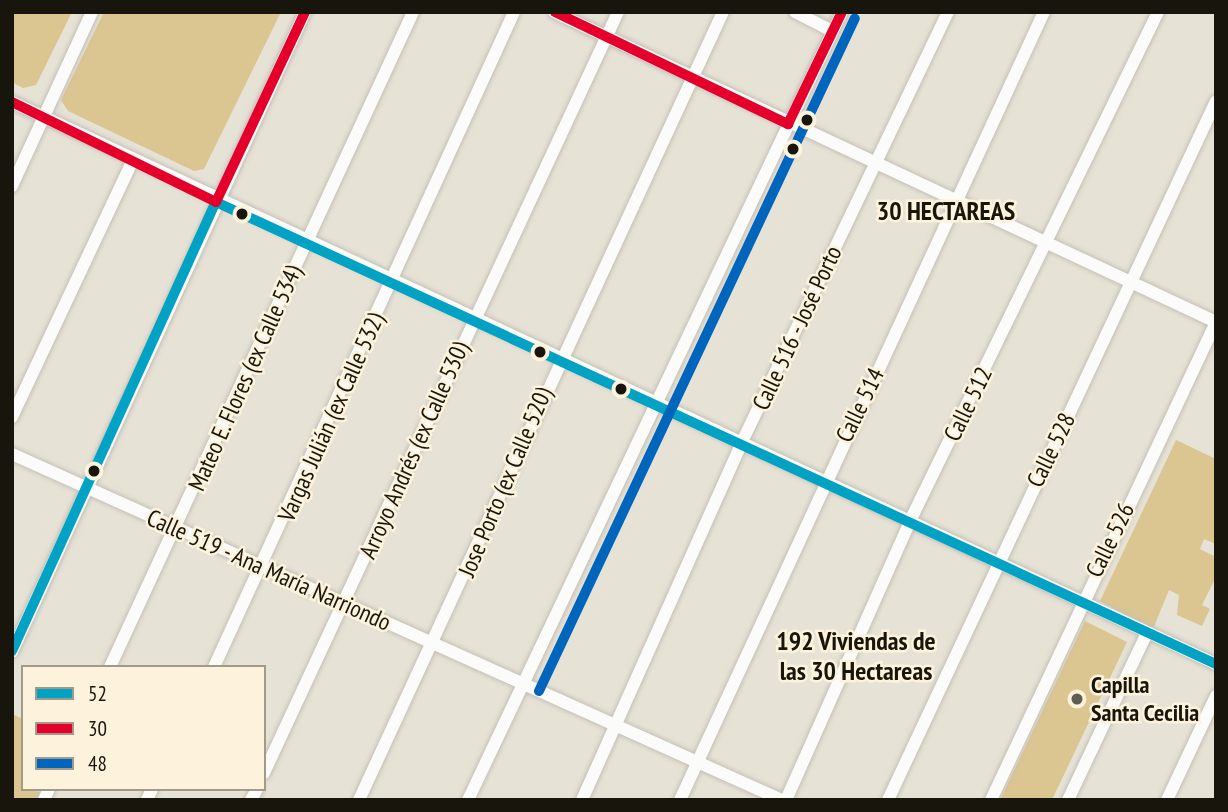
<!DOCTYPE html>
<meta charset="utf-8">
<style>
body{margin:0}
#map{position:relative;width:1228px;height:812px;overflow:hidden;background:#e7e2d6;font-family:"PT Sans Narrow",sans-serif}
div>[style]{position:absolute}
.green>*{inset:0;background:#dbc591}
.roads{filter:drop-shadow(0 0 2px #c4c0b6) drop-shadow(0 0 2px #c4c0b6)}
.minor>*{height:12px;margin:-6px;padding:0 6px;transform-origin:6px;border-radius:6px;background:#fbfbf9}
.bus-1>*{height:10px;margin:-5px;padding:0 5px;transform-origin:5px;border-radius:5px;background:#01a2c4}
.bus-2>*{height:10px;margin:-5px;padding:0 5px;transform-origin:5px;border-radius:5px;background:#e4002b}
.bus-3>*{height:10px;margin:-5px;padding:0 5px;transform-origin:5px;border-radius:5px;background:#0065bd}
.dots>*{width:19px;height:19px;translate:-50% -50%;box-sizing:border-box;border:4px solid #fdf2db;border-radius:50%}
span{translate:-50% -50%;white-space:nowrap;text-align:center;line-height:1.15;-webkit-text-stroke:5px #fdf2db;paint-order:stroke}
.street-label{font-size:24px;color:#18150d}
.poi-label{font-size:24px;color:#18150d;font-weight:700}
.left{translate:0 -50%;text-align:left}
.neighbourhood-label{font-size:26px;color:#18150d;font-weight:700}
.frame{position:absolute;inset:0;border:14px solid #18150d;pointer-events:none}
.legend{position:absolute;left:21px;top:665px;width:245px;height:126px;box-sizing:border-box;background:#fdf2db;border:2px solid #a19a89;margin:0;padding:9px 12px;list-style:none;font-size:21px;color:#18150d}
.legend li{display:flex;align-items:center;gap:14px;height:35px}
.legend b{width:35px;border:2px solid #a19a89}
</style>
<div id="map">
<div class="green">
<i style="clip-path:polygon(12px 12px,72px 12px,36px 85px,23px 88px,12px 82px)"></i>
<i style="clip-path:polygon(104px 12px,281px 12px,204px 169px,194px 171px,68px 111px,61px 100px)"></i>
<i style="clip-path:polygon(1176px 440px,1216px 459px,1216px 544px,1204px 539px,1200px 549px,1216px 557px,1216px 577px,1202px 605px,1210px 609px,1202px 626px,1177px 615px,1179px 595px,1169px 590px,1153px 629px,1100px 601px)"></i>
<i style="clip-path:polygon(1085px 621px,1127px 642px,1052px 800px,1000px 800px)"></i>
<i style="clip-path:polygon(12px 714px,23px 719px,23px 789px,40px 792px,36px 800px,12px 800px)"></i>
</div>
<div class="roads">
<div class="minor">
<i style="left:554px;top:12px;width:731px;rotate:25.09deg"></i>
<i style="left:795px;top:12px;width:42px;rotate:27.2deg"></i>
<i style="left:12px;top:102px;width:1329px;rotate:25.02deg"></i>
<i style="left:12px;top:186px;width:192px;rotate:-65.3deg"></i>
<i style="left:12px;top:417px;width:282px;rotate:-64.8deg"></i>
<i style="left:12px;top:454px;width:844px;rotate:24.2deg"></i>
<i style="left:12px;top:652px;width:704px;rotate:-65.4deg"></i>
<i style="left:110px;top:667px;width:722px;rotate:-65.17deg"></i>
<i style="left:214px;top:667px;width:720px;rotate:-65.39deg"></i>
<i style="left:264px;top:773px;width:839px;rotate:-65.05deg"></i>
<i style="left:44px;top:800px;width:12px;rotate:-66deg"></i>
<i style="left:147px;top:800px;width:12px;rotate:-66deg"></i>
<i style="left:251px;top:800px;width:13px;rotate:-61deg"></i>
<i style="left:359px;top:800px;width:868px;rotate:-65.21deg"></i>
<i style="left:468px;top:800px;width:872px;rotate:-64.61deg"></i>
<i style="left:582px;top:800px;width:390px;rotate:-65.9deg"></i>
<i style="left:741px;top:444px;width:479px;rotate:-64.4deg"></i>
<i style="left:680px;top:800px;width:868px;rotate:-65.21deg"></i>
<i style="left:786px;top:800px;width:305px;rotate:-66deg"></i>
<i style="left:910px;top:521px;width:566px;rotate:-64.02deg"></i>
<i style="left:888px;top:800px;width:772px;rotate:-64.86deg"></i>
<i style="left:991px;top:800px;width:528px;rotate:-64.79deg"></i>
<i style="left:1068px;top:800px;width:185px;rotate:-64.7deg"></i>
<i style="left:1167px;top:800px;width:115px;rotate:-64.8deg"></i>
</div>
</div>
<div class="bus-1">
<i style="left:12px;top:651px;width:493px;rotate:-65.6deg"></i>
<i style="left:216px;top:202px;width:1102px;rotate:24.8deg"></i>
</div>
<div class="bus-2">
<i style="left:555px;top:12px;width:259px;rotate:25.7deg"></i>
<i style="left:788px;top:124px;width:124px;rotate:-64.3deg"></i>
<i style="left:12px;top:102px;width:227px;rotate:26.1deg"></i>
<i style="left:216px;top:202px;width:210px;rotate:-64.9deg"></i>
</div>
<div class="bus-3">
<i style="left:539px;top:691px;width:743px;rotate:-64.85deg"></i>
</div>
<div class="dots">
<i style="left:807px;top:120px;background:#18150d"></i>
<i style="left:793px;top:149px;background:#18150d"></i>
<i style="left:242px;top:214px;background:#18150d"></i>
<i style="left:540px;top:352px;background:#18150d"></i>
<i style="left:621px;top:389px;background:#18150d"></i>
<i style="left:94px;top:471px;background:#18150d"></i>
<i style="left:1077px;top:699px;background:#605d53"></i>
</div>
<div class="street-label">
<span style="left:797px;top:328px;rotate:-65deg">Calle 516 - José Porto</span>
<span style="left:245px;top:378px;rotate:-66deg">Mateo E. Flores (ex Calle 534)</span>
<span style="left:968px;top:404px;rotate:-64deg">Calle 512</span>
<span style="left:860px;top:405px;rotate:-64deg">Calle 514</span>
<span style="left:331px;top:417px;rotate:-66deg">Vargas Julián (ex Calle 532)</span>
<span style="left:414px;top:450px;rotate:-66deg">Arroyo Andrés (ex Calle 530)</span>
<span style="left:1051px;top:450px;rotate:-64deg">Calle 528</span>
<span style="left:505px;top:482px;rotate:-67deg">Jose Porto (ex Calle 520)</span>
<span style="left:1110px;top:540px;rotate:-64deg">Calle 526</span>
<span style="left:269px;top:570px;rotate:24deg">Calle 519 - Ana María Narriondo</span>
</div>
<div class="poi-label">
<span class="left" style="left:1091px;top:699px">Capilla<br>Santa Cecilia</span>
</div>
<div class="neighbourhood-label">
<span style="left:946px;top:211px">30 HECTAREAS</span>
<span style="left:856px;top:656px">192 Viviendas de<br>las 30 Hectareas</span>
</div>
<div class="frame"></div>
<ul class="legend">
<li><b style="height:9px;background:#01a2c4"></b>52</li>
<li><b style="height:9px;background:#e4002b"></b>30</li>
<li><b style="height:9px;background:#0065bd"></b>48</li>
</ul>
</div>
